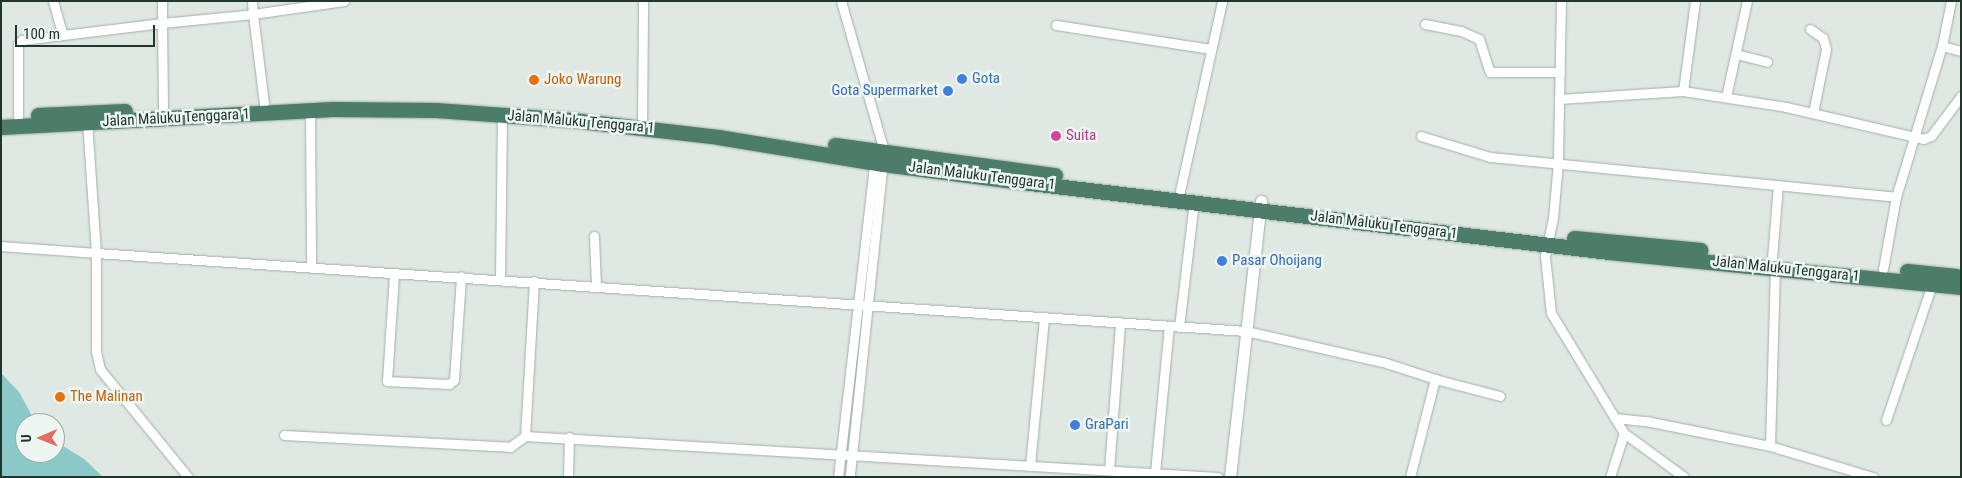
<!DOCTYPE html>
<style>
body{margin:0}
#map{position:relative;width:1962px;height:478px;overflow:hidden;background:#dfe8e3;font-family:"Roboto Condensed",sans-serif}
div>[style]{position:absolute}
.water>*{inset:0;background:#8bc9c9}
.roads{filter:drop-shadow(0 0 1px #a2afa9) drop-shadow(0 0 1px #a2afa9)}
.minor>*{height:9px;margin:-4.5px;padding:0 4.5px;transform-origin:4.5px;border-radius:4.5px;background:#fff}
.tertiary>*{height:11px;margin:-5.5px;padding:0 5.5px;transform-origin:5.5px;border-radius:5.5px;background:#fff}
.trunk>*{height:15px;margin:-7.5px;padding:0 7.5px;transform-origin:7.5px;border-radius:7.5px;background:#4c7d6a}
.dots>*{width:14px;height:14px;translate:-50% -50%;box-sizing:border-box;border:2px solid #eef6f1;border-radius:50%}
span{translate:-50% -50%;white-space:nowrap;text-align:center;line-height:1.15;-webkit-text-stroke:5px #eef6f1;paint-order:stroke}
.shop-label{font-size:15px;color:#366cbe}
.left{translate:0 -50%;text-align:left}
.right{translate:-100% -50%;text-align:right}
.food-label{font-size:15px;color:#c56008}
.street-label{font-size:15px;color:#21372e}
.hotel-label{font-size:15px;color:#b23c85}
.frame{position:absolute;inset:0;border:2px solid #21372e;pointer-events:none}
.north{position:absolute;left:15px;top:413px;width:50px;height:50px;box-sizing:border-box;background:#eef6f1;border:1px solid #9caaa3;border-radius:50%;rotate:269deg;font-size:14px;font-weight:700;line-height:20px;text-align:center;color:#21372e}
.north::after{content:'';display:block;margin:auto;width:18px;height:22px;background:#e56d60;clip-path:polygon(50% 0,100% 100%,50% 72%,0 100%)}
.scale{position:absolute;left:15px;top:25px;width:140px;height:22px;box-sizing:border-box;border:2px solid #21372e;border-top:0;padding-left:6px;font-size:15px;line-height:18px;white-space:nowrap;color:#21372e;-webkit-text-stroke:4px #eef6f1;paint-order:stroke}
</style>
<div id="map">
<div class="water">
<i style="clip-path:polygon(1px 373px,19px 392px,36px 423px,25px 423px,25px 453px,55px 453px,55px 441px,84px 459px,103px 477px,1px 477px)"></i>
</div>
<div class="roads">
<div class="minor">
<i style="left:53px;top:1px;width:35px;rotate:74deg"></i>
<i style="left:162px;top:1px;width:22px;rotate:90deg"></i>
<i style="left:162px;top:23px;width:91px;rotate:-5.6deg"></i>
<i style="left:253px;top:14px;width:91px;rotate:83deg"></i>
<i style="left:252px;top:1px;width:13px;rotate:86deg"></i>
<i style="left:253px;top:14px;width:92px;rotate:-8.1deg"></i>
<i style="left:841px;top:1px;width:156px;rotate:74deg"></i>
<i style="left:884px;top:151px;width:328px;rotate:96deg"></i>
<i style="left:1561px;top:1px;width:161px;rotate:91.1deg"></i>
<i style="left:1558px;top:162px;width:56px;rotate:95.1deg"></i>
<i style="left:1553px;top:218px;width:39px;rotate:102deg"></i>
<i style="left:1545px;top:256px;width:57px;rotate:84deg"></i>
<i style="left:1551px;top:313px;width:140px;rotate:58.7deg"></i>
<i style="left:1624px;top:433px;width:74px;rotate:36.3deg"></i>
<i style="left:1425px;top:24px;width:37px;rotate:11deg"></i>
<i style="left:1461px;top:31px;width:20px;rotate:24deg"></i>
<i style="left:1479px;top:39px;width:35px;rotate:72deg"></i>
<i style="left:1490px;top:72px;width:70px"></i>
<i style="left:1056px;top:25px;width:157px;rotate:8.8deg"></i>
<i style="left:1810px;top:29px;width:16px;rotate:35deg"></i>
<i style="left:1823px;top:38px;width:11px;rotate:75deg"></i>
<i style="left:1826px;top:49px;width:65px;rotate:101.5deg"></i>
<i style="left:1942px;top:46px;width:20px;rotate:15deg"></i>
<i style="left:1736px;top:54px;width:32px;rotate:14deg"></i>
<i style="left:1683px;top:91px;width:91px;rotate:-82.4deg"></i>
<i style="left:1726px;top:97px;width:98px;rotate:-77.7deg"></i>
<i style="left:1559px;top:99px;width:124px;rotate:-3.7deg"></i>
<i style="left:1683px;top:91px;width:104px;rotate:8.8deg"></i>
<i style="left:1786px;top:107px;width:141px;rotate:13.1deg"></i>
<i style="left:1923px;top:139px;width:9px;rotate:-21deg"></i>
<i style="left:1931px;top:136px;width:50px;rotate:-53.1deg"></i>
<i style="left:310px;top:110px;width:157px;rotate:89.6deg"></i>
<i style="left:18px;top:116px;width:72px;rotate:-90deg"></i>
<i style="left:18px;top:44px;width:6px;rotate:-45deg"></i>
<i style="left:22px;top:40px;width:141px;rotate:-6.9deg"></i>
<i style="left:162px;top:23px;width:86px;rotate:89.3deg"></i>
<i style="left:642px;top:127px;width:126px;rotate:-89.5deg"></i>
<i style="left:1421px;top:136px;width:72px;rotate:16.9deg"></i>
<i style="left:1490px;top:157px;width:408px;rotate:5.6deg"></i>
<i style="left:1180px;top:191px;width:195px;rotate:-77.5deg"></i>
<i style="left:594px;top:236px;width:49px;rotate:87.7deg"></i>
<i style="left:1px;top:246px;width:95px;rotate:4.2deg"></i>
<i style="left:96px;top:253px;width:133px;rotate:-93.9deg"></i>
<i style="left:1772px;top:258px;width:73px;rotate:-85.3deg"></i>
<i style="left:1883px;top:269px;width:73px;rotate:-79.8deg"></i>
<i style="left:1896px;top:197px;width:158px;rotate:-73.1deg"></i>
<i style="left:1942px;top:46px;width:46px;rotate:-78.7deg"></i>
<i style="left:394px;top:275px;width:106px;rotate:93.8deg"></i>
<i style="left:387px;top:381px;width:62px;rotate:2.8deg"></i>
<i style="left:449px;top:384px;width:6px;rotate:-39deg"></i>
<i style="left:454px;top:380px;width:104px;rotate:-86.1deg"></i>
<i style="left:500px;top:279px;width:164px;rotate:-89.3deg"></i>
<i style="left:534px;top:281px;width:155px;rotate:93.3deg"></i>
<i style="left:525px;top:436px;width:694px;rotate:3.39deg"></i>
<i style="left:1179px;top:327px;width:126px;rotate:-83.2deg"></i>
<i style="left:1435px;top:379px;width:67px;rotate:14.7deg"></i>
<i style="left:1615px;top:418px;width:31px;rotate:6deg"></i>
<i style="left:1646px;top:421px;width:126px;rotate:11.4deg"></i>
<i style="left:1770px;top:446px;width:108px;rotate:16.8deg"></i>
<i style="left:1886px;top:420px;width:144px;rotate:-71.3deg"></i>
<i style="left:284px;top:435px;width:226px;rotate:3deg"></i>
<i style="left:510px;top:447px;width:19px;rotate:-36deg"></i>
<i style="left:1770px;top:446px;width:178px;rotate:-88.4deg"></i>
<i style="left:1030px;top:466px;width:149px;rotate:-84.6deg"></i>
<i style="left:1109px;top:470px;width:147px;rotate:-85.7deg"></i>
<i style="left:1155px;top:473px;width:148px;rotate:-84.6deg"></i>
<i style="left:188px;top:477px;width:139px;rotate:-129.2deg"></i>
<i style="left:100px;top:369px;width:18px;rotate:-103deg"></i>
<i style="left:96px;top:351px;width:98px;rotate:-90deg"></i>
<i style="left:96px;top:253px;width:1153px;rotate:3.88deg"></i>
<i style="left:1246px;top:331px;width:140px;rotate:12.8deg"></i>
<i style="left:1383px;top:362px;width:55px;rotate:18.1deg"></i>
<i style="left:1435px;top:379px;width:101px;rotate:104.3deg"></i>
<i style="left:568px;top:477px;width:40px;rotate:-88.6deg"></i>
<i style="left:838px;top:477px;width:321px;rotate:-83.4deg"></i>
<i style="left:1610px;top:477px;width:46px;rotate:-72.3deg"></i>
</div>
<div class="tertiary">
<i style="left:1230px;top:477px;width:278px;rotate:-83.6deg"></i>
</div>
<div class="trunk">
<i style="left:38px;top:115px;width:87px;rotate:-2.6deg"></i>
<i style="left:1px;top:127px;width:332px;rotate:-3.1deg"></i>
<i style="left:333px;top:109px;width:103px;rotate:0.6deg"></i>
<i style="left:436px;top:110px;width:136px;rotate:4.2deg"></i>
<i style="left:572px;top:120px;width:147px;rotate:6.6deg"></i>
<i style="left:718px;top:137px;width:167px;rotate:9.3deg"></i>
<i style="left:883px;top:164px;width:148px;rotate:7.4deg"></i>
<i style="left:1030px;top:183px;width:583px;rotate:6.8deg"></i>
<i style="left:1609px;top:252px;width:354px;rotate:5.7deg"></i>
<i style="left:835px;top:145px;width:222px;rotate:7.8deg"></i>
<i style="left:1574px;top:238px;width:127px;rotate:5.4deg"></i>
<i style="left:1907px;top:271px;width:49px;rotate:5.8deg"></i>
</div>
</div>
<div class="dots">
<i style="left:962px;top:79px;background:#3f7fe0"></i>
<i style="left:534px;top:80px;background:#e8710a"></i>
<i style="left:948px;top:91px;background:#3f7fe0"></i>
<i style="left:1056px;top:136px;background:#d1479c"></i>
<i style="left:1222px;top:261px;background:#3f7fe0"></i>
<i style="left:60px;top:397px;background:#e8710a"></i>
<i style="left:1075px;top:425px;background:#3f7fe0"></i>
</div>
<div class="shop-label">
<span class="left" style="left:972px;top:79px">Gota</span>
<span class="right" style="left:938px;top:91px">Gota Supermarket</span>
<span class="left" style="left:1232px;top:261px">Pasar Ohoijang</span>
<span class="left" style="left:1085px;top:425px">GraPari</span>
</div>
<div class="food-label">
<span class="left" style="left:544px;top:80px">Joko Warung</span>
<span class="left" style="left:70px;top:397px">The Malinan</span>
</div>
<div class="street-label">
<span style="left:176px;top:118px;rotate:-3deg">Jalan Maluku Tenggara 1</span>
<span style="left:581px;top:122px;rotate:5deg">Jalan Maluku Tenggara 1</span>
<span style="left:982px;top:176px;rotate:7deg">Jalan Maluku Tenggara 1</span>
<span style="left:1384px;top:225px;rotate:7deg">Jalan Maluku Tenggara 1</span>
<span style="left:1786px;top:269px;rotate:6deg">Jalan Maluku Tenggara 1</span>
</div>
<div class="hotel-label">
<span class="left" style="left:1066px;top:136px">Suita</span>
</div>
<div class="frame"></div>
<div class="north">U</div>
<div class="scale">100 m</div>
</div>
